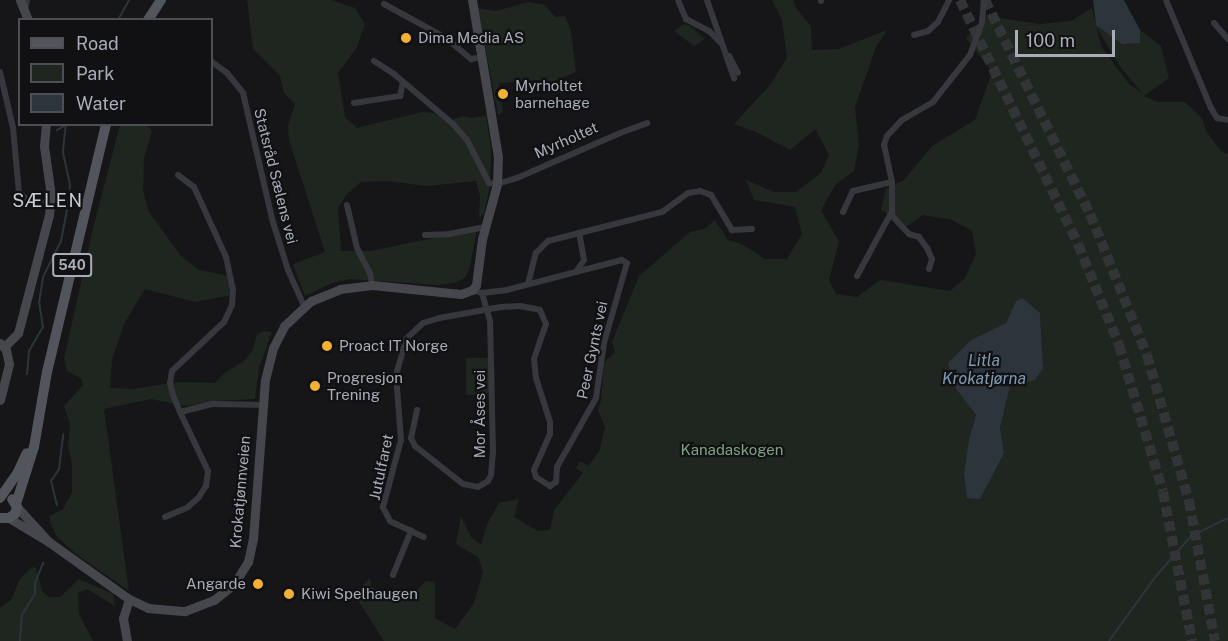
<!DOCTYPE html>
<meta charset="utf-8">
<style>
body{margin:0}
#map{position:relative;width:1228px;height:641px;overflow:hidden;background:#161618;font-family:"Public Sans",sans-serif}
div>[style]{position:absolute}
.green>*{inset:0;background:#1e261f}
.water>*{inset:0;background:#2c353c}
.stream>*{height:2px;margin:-1px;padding:0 1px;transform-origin:1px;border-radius:1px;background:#2c353c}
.primary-tunnel>*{height:10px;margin-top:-5px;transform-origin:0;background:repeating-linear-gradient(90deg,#333438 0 10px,transparent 0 15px)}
.street>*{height:6px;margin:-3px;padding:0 3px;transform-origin:3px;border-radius:3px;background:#37383d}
.secondary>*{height:9px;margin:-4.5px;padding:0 4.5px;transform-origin:4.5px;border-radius:4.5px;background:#45474d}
.primary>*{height:10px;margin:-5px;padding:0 5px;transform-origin:5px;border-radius:5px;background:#53555c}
.dots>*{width:16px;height:16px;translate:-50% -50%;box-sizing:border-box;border:3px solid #111113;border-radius:50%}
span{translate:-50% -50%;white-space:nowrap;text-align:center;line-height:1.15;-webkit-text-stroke:4.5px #111113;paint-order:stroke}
.shield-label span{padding:2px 4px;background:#111113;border:2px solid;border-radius:4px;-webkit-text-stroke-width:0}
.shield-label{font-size:14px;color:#a8adb8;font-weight:700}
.poi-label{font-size:15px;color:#a8adb8}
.left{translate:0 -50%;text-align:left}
.right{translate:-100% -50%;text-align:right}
.street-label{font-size:15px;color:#a8adb8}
.park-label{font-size:15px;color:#7fa381}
.water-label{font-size:16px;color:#7f9bb3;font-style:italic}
.quarter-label{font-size:18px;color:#c9ccd4;letter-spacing:1.5px}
.legend{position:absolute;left:18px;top:18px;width:195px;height:108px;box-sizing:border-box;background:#111113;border:2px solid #4d4f55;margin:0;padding:8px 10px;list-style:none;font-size:18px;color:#a8adb8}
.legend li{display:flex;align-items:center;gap:12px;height:30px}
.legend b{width:30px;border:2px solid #4d4f55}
.scale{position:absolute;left:1015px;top:30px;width:100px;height:27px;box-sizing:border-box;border:3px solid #a8adb8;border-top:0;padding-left:8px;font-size:18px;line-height:21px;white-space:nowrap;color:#a8adb8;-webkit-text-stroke:4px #111113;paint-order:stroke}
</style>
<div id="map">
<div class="green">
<i style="clip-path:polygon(247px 0,331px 0,355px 8px,365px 24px,357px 47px,338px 73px,345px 117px,357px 128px,422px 112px,434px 113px,446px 122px,463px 116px,471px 118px,486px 116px,491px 149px,490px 186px,484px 213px,479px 218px,480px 196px,476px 181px,426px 186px,387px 181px,361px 182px,347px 194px,338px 208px,341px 251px,370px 251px,477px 229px,470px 267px,465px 278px,455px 283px,438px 285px,349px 279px,332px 283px,305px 296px,293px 264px,325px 252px,289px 140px,288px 126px,295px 104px,284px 93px,280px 76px,253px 49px)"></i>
<i style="clip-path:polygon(evenodd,772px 0,793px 0,796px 8px,811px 26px,812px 50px,839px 49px,887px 30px,876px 47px,855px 107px,859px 145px,854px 171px,836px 184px,821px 210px,839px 242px,829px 280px,836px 294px,857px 297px,880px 280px,950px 291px,965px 278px,976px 254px,972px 231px,952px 220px,923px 215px,904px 228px,881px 209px,886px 189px,904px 180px,932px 146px,975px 120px,992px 72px,966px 38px,987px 16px,1040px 24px,1071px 21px,1092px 8px,1096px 25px,1140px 43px,1140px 30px,1161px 46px,1169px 78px,1144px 96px,1158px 102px,1185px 102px,1202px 118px,1206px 131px,1222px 152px,1228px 154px,1228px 641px,384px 641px,354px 594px,370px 578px,371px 586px,385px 598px,408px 599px,426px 581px,435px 582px,435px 618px,455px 629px,474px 603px,483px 572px,478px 557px,456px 544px,461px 516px,471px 537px,481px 545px,487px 524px,499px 503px,519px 499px,514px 517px,538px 531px,550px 530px,554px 510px,583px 473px,576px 468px,578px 465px,580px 461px,588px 466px,599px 452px,605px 427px,598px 410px,601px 400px,604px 363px,615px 352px,612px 342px,639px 276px,690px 232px,704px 229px,715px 220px,728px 240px,742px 244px,765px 259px,787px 259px,802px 234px,795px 207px,754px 200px,746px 180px,774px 192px,796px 192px,821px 173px,829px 155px,815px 129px,790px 150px,758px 133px,734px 124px,770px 85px,787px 58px,782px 20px,772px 0,1097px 28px,1119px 65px,1143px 94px,1129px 84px,1101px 46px,1097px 28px,772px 0,1016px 301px,1040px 314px,1043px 368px,1010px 386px,1000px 428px,1004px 453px,964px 473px,969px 439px,976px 415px,954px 386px,971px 340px,1006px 323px,1016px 301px)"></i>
<i style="clip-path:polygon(528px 2px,545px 5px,555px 17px,565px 16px,571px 31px,576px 72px,549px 83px,538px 80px,499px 83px,503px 112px,498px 115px,478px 8px,496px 11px)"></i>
<i style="clip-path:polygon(684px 24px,690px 26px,705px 39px,694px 46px,674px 31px)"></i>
<i style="clip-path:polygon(120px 125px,147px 125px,152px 131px,144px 159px,143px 191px,149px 212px,181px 256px,199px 270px,234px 277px,231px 295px,195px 302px,145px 289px,125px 322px,112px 359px,110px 388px,133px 389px,177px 382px,215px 383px,224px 373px,244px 361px,252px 351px,257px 334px,265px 331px,272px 332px,259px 368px,255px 399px,215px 401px,186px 406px,151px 399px,104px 409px,129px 591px,76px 554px,57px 537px,50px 522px,50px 516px,63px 509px,72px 492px,72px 464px,68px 446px,70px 425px,64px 406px,83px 385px,81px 378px,67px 371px,64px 359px,93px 228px)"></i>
<i style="clip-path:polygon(466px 358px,489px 358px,489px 393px,487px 395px,466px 395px)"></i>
<i style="clip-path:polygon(32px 567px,36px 568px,42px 591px,49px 597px,60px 597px,79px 579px,113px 594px,115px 606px,87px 589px,78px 593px,79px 614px,93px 641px,0 641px,0 608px,11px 600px,20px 579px)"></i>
</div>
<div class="water">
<i style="clip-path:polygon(1093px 0,1124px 0,1140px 30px,1140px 43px,1122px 44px,1096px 25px)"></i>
<i style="clip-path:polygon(1022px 298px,1040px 313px,1043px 368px,1035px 380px,1010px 386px,1000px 428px,1004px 453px,980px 499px,967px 498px,964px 473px,969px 439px,976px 415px,954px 386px,948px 363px,971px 340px,1006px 323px,1016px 301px)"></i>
</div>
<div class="stream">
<i style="left:118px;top:20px;width:23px;rotate:-61deg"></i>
<i style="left:57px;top:130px;width:8px;rotate:-30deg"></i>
<i style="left:27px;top:374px;width:23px;rotate:-85deg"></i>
<i style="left:29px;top:351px;width:28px;rotate:-60deg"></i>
<i style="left:43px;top:327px;width:24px;rotate:-99deg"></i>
<i style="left:39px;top:303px;width:26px;rotate:-81deg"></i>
<i style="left:43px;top:277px;width:40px;rotate:-63.4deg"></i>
<i style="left:61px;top:241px;width:43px;rotate:-79.2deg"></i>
<i style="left:69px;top:199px;width:14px;rotate:-86deg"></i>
<i style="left:70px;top:185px;width:35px;rotate:-102deg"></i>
<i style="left:63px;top:151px;width:27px;rotate:-84deg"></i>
<i style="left:57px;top:505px;width:25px;rotate:-104deg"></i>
<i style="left:51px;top:481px;width:14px;rotate:-56deg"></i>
<i style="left:59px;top:469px;width:35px;rotate:-83deg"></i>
<i style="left:20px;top:641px;width:26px;rotate:-86deg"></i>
<i style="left:22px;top:615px;width:26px;rotate:-59deg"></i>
<i style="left:35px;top:593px;width:10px;rotate:-90deg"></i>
<i style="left:35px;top:583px;width:22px;rotate:-68deg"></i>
<i style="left:1109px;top:641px;width:80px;rotate:-54.1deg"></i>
<i style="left:1156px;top:576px;width:53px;rotate:-48.8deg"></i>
<i style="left:1191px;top:536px;width:41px;rotate:-25.9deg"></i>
</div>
<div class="primary-tunnel">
<i style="left:960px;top:0;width:271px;rotate:64.2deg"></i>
<i style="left:1078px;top:244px;width:109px;rotate:67.9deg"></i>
<i style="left:1119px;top:345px;width:153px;rotate:73.3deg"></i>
<i style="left:1163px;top:492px;width:152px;rotate:79deg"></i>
<i style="left:985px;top:0;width:238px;rotate:63.9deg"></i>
<i style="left:1090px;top:214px;width:152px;rotate:68deg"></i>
<i style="left:1147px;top:355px;width:152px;rotate:74deg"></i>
<i style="left:1189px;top:501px;width:142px;rotate:79.5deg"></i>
</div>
<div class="street">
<i style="left:678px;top:0;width:21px;rotate:67deg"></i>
<i style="left:686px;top:19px;width:26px;rotate:28deg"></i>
<i style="left:709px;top:31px;width:18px;rotate:45deg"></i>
<i style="left:707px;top:0;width:83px;rotate:70.9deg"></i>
<i style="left:1166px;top:0;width:117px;rotate:67.4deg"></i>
<i style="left:1211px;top:108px;width:12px;rotate:59deg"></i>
<i style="left:1217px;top:118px;width:11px;rotate:10deg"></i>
<i style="left:821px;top:1px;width:1px;rotate:-90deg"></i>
<i style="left:384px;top:4px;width:71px;rotate:28.7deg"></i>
<i style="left:446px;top:38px;width:33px;rotate:40deg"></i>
<i style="left:471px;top:59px;width:11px;rotate:-10deg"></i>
<i style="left:25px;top:10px;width:10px;rotate:-79deg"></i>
<i style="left:1214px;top:23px;width:21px;rotate:49deg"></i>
<i style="left:914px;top:35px;width:15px;rotate:-16deg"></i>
<i style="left:928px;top:31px;width:13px;rotate:-42deg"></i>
<i style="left:938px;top:22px;width:25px;rotate:-63deg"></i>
<i style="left:729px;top:56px;width:19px;rotate:62deg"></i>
<i style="left:374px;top:61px;width:24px;rotate:33deg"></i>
<i style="left:394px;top:74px;width:77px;rotate:40.3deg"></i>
<i style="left:453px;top:124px;width:21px;rotate:49deg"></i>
<i style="left:467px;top:140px;width:48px;rotate:62.9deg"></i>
<i style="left:489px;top:183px;width:8px;rotate:7deg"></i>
<i style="left:497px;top:184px;width:21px;rotate:-17deg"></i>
<i style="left:517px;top:178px;width:112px;rotate:-23.6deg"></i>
<i style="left:620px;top:133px;width:29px;rotate:-20deg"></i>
<i style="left:212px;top:62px;width:19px;rotate:36deg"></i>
<i style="left:227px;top:73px;width:26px;rotate:51deg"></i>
<i style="left:243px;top:93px;width:129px;rotate:77deg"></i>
<i style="left:272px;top:219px;width:53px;rotate:72.6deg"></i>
<i style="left:288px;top:270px;width:39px;rotate:66deg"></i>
<i style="left:0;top:72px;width:57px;rotate:76.9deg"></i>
<i style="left:13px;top:128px;width:65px;rotate:84.7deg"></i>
<i style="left:19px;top:193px;width:15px;rotate:37deg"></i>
<i style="left:31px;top:202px;width:19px;rotate:3deg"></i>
<i style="left:354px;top:103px;width:47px;rotate:-8.7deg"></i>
<i style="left:400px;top:96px;width:14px;rotate:-78deg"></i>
<i style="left:178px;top:175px;width:20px;rotate:37deg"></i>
<i style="left:194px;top:187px;width:77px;rotate:65.4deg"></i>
<i style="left:226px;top:257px;width:34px;rotate:78deg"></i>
<i style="left:233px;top:290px;width:15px;rotate:94deg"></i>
<i style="left:232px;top:305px;width:19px;rotate:115deg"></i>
<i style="left:224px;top:322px;width:71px;rotate:136.7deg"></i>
<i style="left:172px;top:371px;width:12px;rotate:99deg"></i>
<i style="left:170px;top:383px;width:12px;rotate:76deg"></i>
<i style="left:173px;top:395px;width:18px;rotate:68deg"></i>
<i style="left:180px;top:412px;width:34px;rotate:-14deg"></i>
<i style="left:213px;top:404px;width:50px;rotate:1.1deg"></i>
<i style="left:347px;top:205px;width:44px;rotate:76.9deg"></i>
<i style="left:357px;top:248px;width:28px;rotate:63deg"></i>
<i style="left:370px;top:273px;width:12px;rotate:81deg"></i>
<i style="left:843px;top:212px;width:23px;rotate:-65deg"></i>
<i style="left:853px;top:191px;width:40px;rotate:-13deg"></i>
<i style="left:425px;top:235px;width:24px;rotate:-2deg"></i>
<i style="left:449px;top:234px;width:37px;rotate:-11deg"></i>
<i style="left:929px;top:269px;width:10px;rotate:-73deg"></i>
<i style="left:932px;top:259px;width:12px;rotate:-114deg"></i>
<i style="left:927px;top:248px;width:14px;rotate:-126deg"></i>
<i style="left:919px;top:237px;width:10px;rotate:-163deg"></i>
<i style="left:909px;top:234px;width:25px;rotate:-133deg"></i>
<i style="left:892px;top:216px;width:34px;rotate:-90deg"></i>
<i style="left:892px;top:182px;width:38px;rotate:-102deg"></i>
<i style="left:884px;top:145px;width:9px;rotate:-72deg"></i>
<i style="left:887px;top:136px;width:22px;rotate:-47deg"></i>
<i style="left:902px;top:120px;width:36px;rotate:-30deg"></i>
<i style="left:933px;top:102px;width:60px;rotate:-51.8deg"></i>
<i style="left:970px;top:55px;width:35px;rotate:-70deg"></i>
<i style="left:982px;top:22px;width:22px;rotate:-85deg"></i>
<i style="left:576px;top:272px;width:14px;rotate:-56deg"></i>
<i style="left:584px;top:260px;width:28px;rotate:-100deg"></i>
<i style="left:857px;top:276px;width:72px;rotate:-61.6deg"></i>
<i style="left:528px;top:284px;width:32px;rotate:-76deg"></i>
<i style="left:536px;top:253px;width:17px;rotate:-45deg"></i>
<i style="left:548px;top:241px;width:118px;rotate:-14.3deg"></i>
<i style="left:662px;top:212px;width:32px;rotate:-36deg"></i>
<i style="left:688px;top:193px;width:12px;rotate:-9deg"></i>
<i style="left:700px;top:191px;width:12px;rotate:20deg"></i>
<i style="left:711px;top:195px;width:41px;rotate:59deg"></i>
<i style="left:732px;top:230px;width:20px;rotate:-3deg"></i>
<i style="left:417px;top:410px;width:29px;rotate:102deg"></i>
<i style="left:411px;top:438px;width:9px;rotate:63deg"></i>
<i style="left:415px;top:446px;width:61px;rotate:38.4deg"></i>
<i style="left:463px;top:484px;width:15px;rotate:11deg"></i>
<i style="left:478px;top:487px;width:12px;rotate:-31deg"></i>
<i style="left:488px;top:481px;width:7px;rotate:-63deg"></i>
<i style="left:491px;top:475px;width:24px;rotate:-85deg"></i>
<i style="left:493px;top:451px;width:130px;rotate:-91.3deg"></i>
<i style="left:490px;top:321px;width:29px;rotate:-106deg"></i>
<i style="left:165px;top:517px;width:25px;rotate:-23deg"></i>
<i style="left:188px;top:507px;width:15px;rotate:-42deg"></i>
<i style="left:199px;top:497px;width:13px;rotate:-58deg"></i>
<i style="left:206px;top:486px;width:15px;rotate:-82deg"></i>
<i style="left:208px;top:471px;width:65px;rotate:-115.4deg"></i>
<i style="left:411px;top:531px;width:14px;rotate:25deg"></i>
<i style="left:393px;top:575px;width:48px;rotate:-67.8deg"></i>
<i style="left:411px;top:531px;width:23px;rotate:-155deg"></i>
<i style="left:390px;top:521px;width:16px;rotate:-117deg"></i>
<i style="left:383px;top:507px;width:69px;rotate:-75deg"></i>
<i style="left:401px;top:440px;width:65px;rotate:-94.4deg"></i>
<i style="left:396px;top:375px;width:37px;rotate:-74deg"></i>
<i style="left:406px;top:339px;width:23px;rotate:-43deg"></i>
<i style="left:423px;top:323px;width:17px;rotate:-17deg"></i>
<i style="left:439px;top:318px;width:63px;rotate:-10.1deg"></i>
<i style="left:501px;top:307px;width:19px;rotate:-3deg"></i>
<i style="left:520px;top:306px;width:20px;rotate:11deg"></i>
<i style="left:540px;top:310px;width:15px;rotate:67deg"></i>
<i style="left:546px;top:324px;width:37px;rotate:109deg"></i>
<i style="left:534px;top:359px;width:19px;rotate:84deg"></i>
<i style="left:536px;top:378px;width:46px;rotate:72.3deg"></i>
<i style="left:550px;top:422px;width:12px;rotate:90deg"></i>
<i style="left:550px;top:434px;width:39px;rotate:114deg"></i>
<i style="left:534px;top:470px;width:7px;rotate:74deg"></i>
<i style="left:536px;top:477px;width:17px;rotate:33deg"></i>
<i style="left:550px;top:486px;width:7px;rotate:-34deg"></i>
<i style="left:556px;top:482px;width:15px;rotate:-86deg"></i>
<i style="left:557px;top:467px;width:79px;rotate:-60.5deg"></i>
<i style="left:596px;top:398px;width:56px;rotate:-81.7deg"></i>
<i style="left:604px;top:343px;width:83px;rotate:-74deg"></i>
<i style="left:627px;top:263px;width:6px;rotate:-149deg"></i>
<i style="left:622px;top:260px;width:119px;rotate:165.4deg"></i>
<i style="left:507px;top:290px;width:25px;rotate:173deg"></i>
<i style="left:482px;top:293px;width:10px;rotate:-163deg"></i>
</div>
<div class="secondary">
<i style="left:20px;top:0;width:22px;rotate:68deg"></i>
<i style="left:0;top:343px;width:9px;rotate:49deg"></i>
<i style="left:6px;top:350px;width:14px;rotate:78deg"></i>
<i style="left:9px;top:364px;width:37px;rotate:104deg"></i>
<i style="left:4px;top:347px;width:20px;rotate:-45deg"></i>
<i style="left:18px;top:333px;width:122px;rotate:-75.3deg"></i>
<i style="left:49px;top:215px;width:19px;rotate:-84deg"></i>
<i style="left:51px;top:196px;width:50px;rotate:-98deg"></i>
<i style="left:44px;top:146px;width:22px;rotate:-85deg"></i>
<i style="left:17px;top:507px;width:45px;rotate:47.7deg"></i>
<i style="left:9px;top:518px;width:47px;rotate:31deg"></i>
<i style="left:49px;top:542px;width:98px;rotate:35.5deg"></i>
<i style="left:129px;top:599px;width:21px;rotate:25deg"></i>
<i style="left:148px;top:608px;width:37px;rotate:5deg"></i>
<i style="left:185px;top:611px;width:31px;rotate:-21deg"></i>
<i style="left:214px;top:600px;width:26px;rotate:-39deg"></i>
<i style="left:234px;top:584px;width:26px;rotate:-58deg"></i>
<i style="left:248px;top:562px;width:24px;rotate:-78deg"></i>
<i style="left:253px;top:539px;width:159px;rotate:-85.7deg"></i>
<i style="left:265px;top:380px;width:33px;rotate:-76deg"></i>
<i style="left:273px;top:348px;width:25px;rotate:-63deg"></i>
<i style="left:284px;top:326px;width:37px;rotate:-43deg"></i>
<i style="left:311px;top:301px;width:31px;rotate:-22deg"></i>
<i style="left:340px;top:289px;width:32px;rotate:-7deg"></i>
<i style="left:372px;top:285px;width:89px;rotate:5.8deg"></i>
<i style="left:461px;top:294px;width:12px;rotate:-20deg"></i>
<i style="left:472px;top:290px;width:6px;rotate:-51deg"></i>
<i style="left:476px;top:285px;width:46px;rotate:-82.6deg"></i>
<i style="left:482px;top:239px;width:57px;rotate:-74.7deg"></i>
<i style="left:497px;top:184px;width:27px;rotate:-88deg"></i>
<i style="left:498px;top:157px;width:159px;rotate:-99.4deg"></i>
<i style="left:127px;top:641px;width:23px;rotate:-100deg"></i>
<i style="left:123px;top:618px;width:20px;rotate:-72deg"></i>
</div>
<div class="primary">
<i style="left:148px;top:20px;width:24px;rotate:-57deg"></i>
<i style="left:0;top:498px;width:29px;rotate:-55deg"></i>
<i style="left:17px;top:474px;width:23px;rotate:-65deg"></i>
<i style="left:16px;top:504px;width:60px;rotate:-72.5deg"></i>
<i style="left:34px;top:447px;width:76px;rotate:-80.2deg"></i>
<i style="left:47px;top:372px;width:255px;rotate:-76.6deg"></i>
<i style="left:0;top:518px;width:9px"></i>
<i style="left:9px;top:518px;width:7px;rotate:-34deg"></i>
<i style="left:15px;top:514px;width:7px;rotate:-74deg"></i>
<i style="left:17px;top:507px;width:9px;rotate:-122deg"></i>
</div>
<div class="dots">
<i style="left:406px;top:38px;background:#f2b134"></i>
<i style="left:503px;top:94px;background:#f2b134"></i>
<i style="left:327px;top:346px;background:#f2b134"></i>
<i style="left:315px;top:386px;background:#f2b134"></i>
<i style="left:258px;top:584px;background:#f2b134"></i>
<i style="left:289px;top:594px;background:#f2b134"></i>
</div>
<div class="shield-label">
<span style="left:72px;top:265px">540</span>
</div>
<div class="poi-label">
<span class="left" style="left:418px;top:38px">Dima Media AS</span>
<span class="left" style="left:515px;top:94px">Myrholtet<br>barnehage</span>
<span class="left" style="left:339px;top:346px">Proact IT Norge</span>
<span class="left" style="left:327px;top:386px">Progresjon<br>Trening</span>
<span class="right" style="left:246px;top:584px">Angarde</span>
<span class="left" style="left:301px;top:594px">Kiwi Spelhaugen</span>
</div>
<div class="street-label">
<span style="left:566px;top:140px;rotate:-24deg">Myrholtet</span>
<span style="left:276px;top:176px;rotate:76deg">Statsråd Sælens vei</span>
<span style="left:592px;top:350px;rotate:-78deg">Peer Gynts vei</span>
<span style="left:480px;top:414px;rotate:-90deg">Mor Åses vei</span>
<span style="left:381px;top:467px;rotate:-78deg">Jutulfaret</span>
<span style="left:240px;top:492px;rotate:-85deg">Krokatjønnveien</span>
</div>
<div class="park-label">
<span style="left:732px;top:450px">Kanadaskogen</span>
</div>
<div class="water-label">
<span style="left:984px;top:370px">Litla<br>Krokatjørna</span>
</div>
<div class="quarter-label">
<span style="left:48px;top:201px">SÆLEN</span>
</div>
<ul class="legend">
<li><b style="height:8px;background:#53555c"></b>Road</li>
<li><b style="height:16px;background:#1e261f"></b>Park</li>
<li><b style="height:16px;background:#2c353c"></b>Water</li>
</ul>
<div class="scale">100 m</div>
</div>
